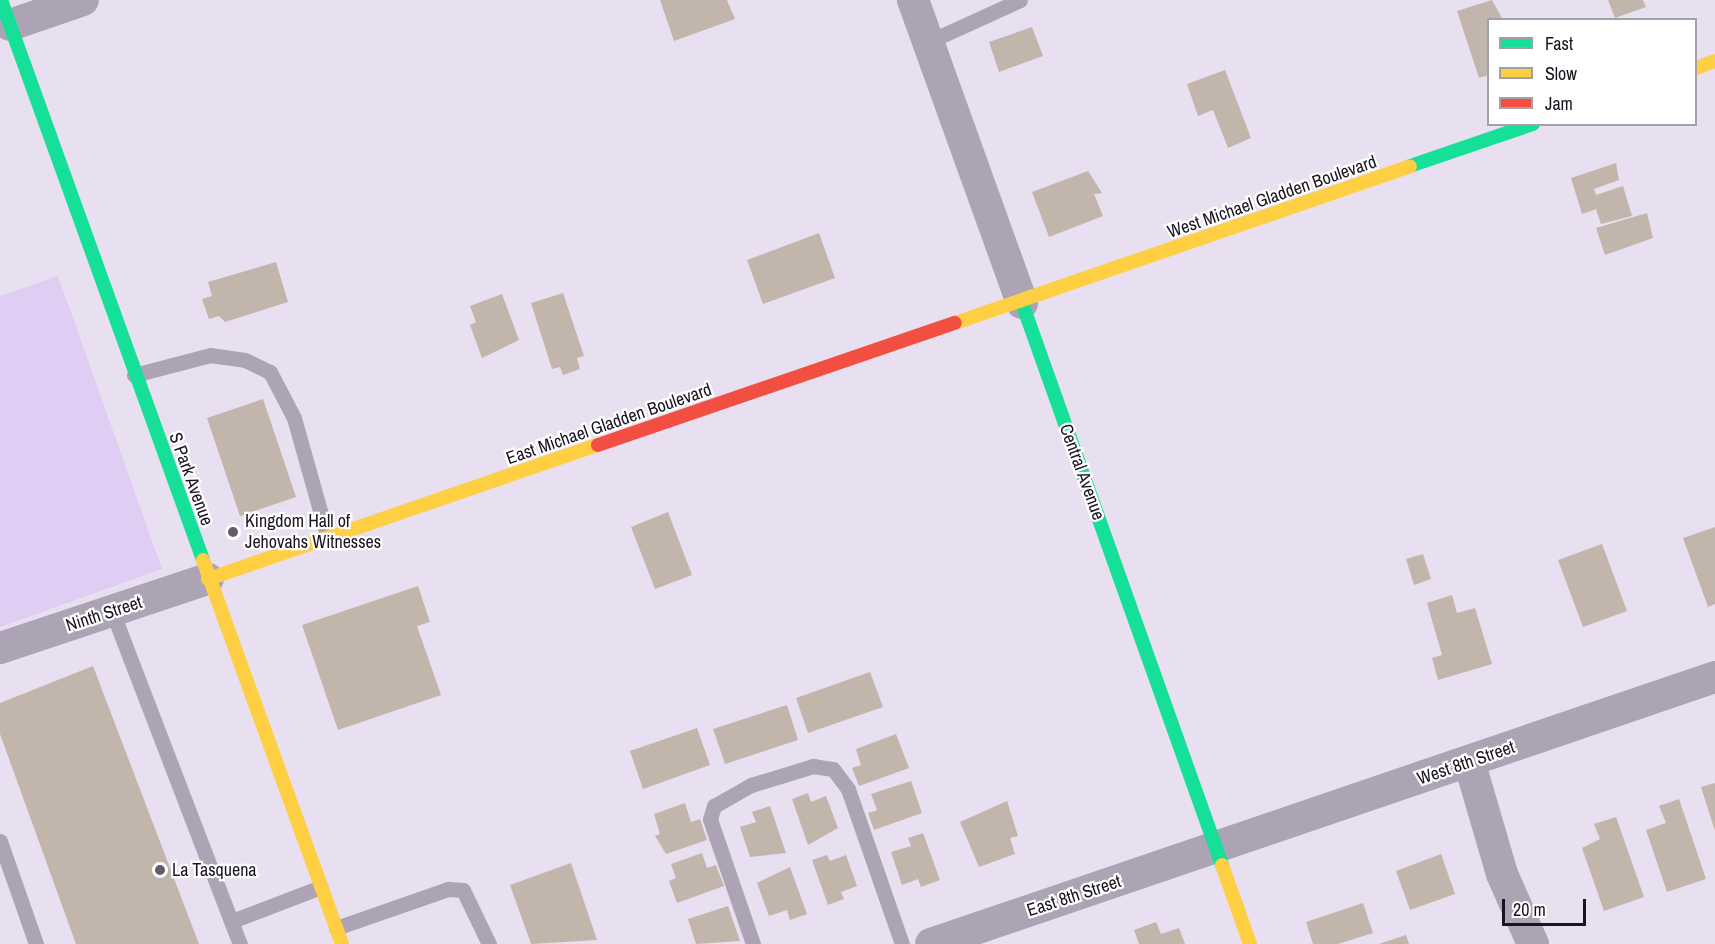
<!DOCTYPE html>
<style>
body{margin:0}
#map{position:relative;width:1715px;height:944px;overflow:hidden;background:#e8dff1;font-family:"Archivo Narrow",sans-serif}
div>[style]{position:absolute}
.green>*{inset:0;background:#e0cdf3}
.building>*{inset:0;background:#c2b6ac}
.lane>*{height:15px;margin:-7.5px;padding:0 7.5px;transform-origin:7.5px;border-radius:7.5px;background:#aca3b5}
.street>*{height:32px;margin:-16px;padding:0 16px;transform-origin:16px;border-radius:16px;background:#aca3b5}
.fast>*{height:14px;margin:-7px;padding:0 7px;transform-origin:7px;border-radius:7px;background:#16e098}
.slow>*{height:14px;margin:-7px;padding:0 7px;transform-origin:7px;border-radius:7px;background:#ffcf43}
.jam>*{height:14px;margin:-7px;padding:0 7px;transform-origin:7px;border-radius:7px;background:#f24e42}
.dots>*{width:16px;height:16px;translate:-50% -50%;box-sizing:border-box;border:3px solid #fff;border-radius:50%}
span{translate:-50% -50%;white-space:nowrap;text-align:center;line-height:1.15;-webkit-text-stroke:4.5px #fff;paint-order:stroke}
.street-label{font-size:18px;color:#1a1420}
.poi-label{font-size:18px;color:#1a1420}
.left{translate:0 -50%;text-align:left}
.legend{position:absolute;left:1487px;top:18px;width:210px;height:108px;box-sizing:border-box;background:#fff;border:2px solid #a3a1a6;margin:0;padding:8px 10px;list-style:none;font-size:18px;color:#1a1420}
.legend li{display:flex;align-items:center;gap:12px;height:30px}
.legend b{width:30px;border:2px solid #a3a1a6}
.scale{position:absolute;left:1502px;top:899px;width:84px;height:27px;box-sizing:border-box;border:3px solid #1a1420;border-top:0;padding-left:8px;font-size:18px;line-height:21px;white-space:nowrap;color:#1a1420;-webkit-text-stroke:4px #fff;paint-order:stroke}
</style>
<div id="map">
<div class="green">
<i style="clip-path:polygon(58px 276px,162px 569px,0 627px,0 296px)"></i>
</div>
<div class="building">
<i style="clip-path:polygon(660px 0,727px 0,735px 19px,674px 41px)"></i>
<i style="clip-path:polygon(1492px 0,1503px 20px,1488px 20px,1488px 75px,1479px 78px,1457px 11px)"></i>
<i style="clip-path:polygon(1608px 0,1643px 0,1646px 7px,1615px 18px)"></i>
<i style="clip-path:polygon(1032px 27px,1043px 56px,999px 72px,989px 42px)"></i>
<i style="clip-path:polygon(1225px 70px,1251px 138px,1228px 148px,1213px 110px,1198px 116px,1187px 84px)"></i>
<i style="clip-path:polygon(1616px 163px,1619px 180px,1594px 189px,1596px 195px,1623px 186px,1632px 216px,1601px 224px,1596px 209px,1582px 214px,1571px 178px)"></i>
<i style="clip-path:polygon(1088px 171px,1102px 193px,1094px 194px,1103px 216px,1049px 237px,1032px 192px)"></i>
<i style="clip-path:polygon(1647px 213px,1653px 238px,1605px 255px,1596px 228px)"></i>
<i style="clip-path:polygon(819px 233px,835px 278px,763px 304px,747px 260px)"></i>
<i style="clip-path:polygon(276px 262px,288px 302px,225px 322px,219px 316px,209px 319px,202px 299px,212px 296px,208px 282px)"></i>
<i style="clip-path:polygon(563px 293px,584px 356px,577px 358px,580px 369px,563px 375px,560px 367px,552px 369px,531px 303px)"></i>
<i style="clip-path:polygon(502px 294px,519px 340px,482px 358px,470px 325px,476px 322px,470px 306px)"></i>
<i style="clip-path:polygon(263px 399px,296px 497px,240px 516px,207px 418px)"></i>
<i style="clip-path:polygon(668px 512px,692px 575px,655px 589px,631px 527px)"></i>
<i style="clip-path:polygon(1715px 527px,1715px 604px,1708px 607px,1683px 538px)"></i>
<i style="clip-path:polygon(1602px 544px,1627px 611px,1583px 627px,1558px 560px)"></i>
<i style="clip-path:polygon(1423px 554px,1431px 579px,1414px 585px,1406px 559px)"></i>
<i style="clip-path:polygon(418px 586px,430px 622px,417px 626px,441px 695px,338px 730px,302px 625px)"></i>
<i style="clip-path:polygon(1452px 595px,1457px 613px,1475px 608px,1492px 664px,1438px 680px,1432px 658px,1442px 655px,1427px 603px)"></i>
<i style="clip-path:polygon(93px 666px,199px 944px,76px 944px,0 734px,0 703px)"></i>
<i style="clip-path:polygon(870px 672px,883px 707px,808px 733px,796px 698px)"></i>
<i style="clip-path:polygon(787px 705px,798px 740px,725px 764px,713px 729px)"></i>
<i style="clip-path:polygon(697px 728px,710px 765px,643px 789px,630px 751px)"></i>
<i style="clip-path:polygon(896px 734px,909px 768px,859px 786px,852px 768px,861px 765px,856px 749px)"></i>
<i style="clip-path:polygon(911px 781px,922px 813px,874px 830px,868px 813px,877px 810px,871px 794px)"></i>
<i style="clip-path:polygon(1715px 783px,1715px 831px,1701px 787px)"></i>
<i style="clip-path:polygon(808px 793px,811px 802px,826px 796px,838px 828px,808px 845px,792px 799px)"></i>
<i style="clip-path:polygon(1679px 799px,1706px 879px,1667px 892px,1646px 830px,1666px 823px,1659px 806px)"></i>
<i style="clip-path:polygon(1007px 801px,1018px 836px,1010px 838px,1015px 854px,979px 867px,960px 822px)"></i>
<i style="clip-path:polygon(685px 803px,691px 822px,700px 819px,707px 840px,666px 854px,655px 836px,660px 834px,654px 814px)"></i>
<i style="clip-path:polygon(770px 806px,786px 853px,750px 857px,740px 827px,756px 822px,752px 812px)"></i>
<i style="clip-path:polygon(1616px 817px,1644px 897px,1604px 911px,1582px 848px,1600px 839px,1594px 824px)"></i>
<i style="clip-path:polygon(923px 833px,940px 880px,921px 887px,918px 879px,902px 885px,891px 852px,911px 846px,908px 838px)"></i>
<i style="clip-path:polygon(702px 853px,707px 868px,716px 865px,724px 886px,677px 903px,669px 881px,676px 878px,671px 864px)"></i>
<i style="clip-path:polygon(1441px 854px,1455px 894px,1410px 910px,1396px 871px)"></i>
<i style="clip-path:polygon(827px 855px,830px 861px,846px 855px,857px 886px,841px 892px,844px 899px,828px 905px,812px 860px)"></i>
<i style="clip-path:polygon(571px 863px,597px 940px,531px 944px,510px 885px)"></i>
<i style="clip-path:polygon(790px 867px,807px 914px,790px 920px,787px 910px,769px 916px,757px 883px)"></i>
<i style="clip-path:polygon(1363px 903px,1373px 933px,1338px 944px,1313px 944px,1306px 922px)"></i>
<i style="clip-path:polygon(728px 906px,740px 941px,696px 944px,688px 919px)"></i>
<i style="clip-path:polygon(1156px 922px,1161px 934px,1179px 928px,1185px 944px,1139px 944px,1134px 930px)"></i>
<i style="clip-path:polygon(1406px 935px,1409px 944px,1379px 944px)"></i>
</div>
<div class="lane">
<i style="left:928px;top:42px;width:101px;rotate:-24.5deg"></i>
<i style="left:134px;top:375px;width:79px;rotate:-14.7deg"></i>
<i style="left:210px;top:355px;width:35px;rotate:8deg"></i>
<i style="left:245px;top:360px;width:28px;rotate:26deg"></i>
<i style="left:270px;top:372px;width:52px;rotate:62.4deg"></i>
<i style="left:294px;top:418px;width:126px;rotate:74.3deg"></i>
<i style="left:112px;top:611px;width:357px;rotate:69deg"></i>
<i style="left:0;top:841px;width:109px;rotate:70.7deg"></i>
<i style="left:232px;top:921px;width:95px;rotate:-20.9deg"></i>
<i style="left:336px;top:928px;width:119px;rotate:-19.2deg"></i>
<i style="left:448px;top:889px;width:15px;rotate:4deg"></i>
<i style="left:463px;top:890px;width:60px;rotate:64.3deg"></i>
<i style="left:753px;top:944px;width:132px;rotate:-109deg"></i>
<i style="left:710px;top:819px;width:14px;rotate:-73deg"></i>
<i style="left:714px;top:806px;width:43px;rotate:-29.6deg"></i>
<i style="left:751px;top:785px;width:65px;rotate:-17deg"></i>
<i style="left:813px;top:766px;width:20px;rotate:9deg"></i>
<i style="left:833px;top:769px;width:25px;rotate:53deg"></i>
<i style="left:848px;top:789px;width:164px;rotate:70.8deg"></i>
</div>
<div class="street">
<i style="left:913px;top:0;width:322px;rotate:70.2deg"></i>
<i style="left:10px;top:25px;width:77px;rotate:-18.9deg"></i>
<i style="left:0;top:648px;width:219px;rotate:-18.4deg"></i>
<i style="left:1469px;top:761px;width:118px;rotate:73.7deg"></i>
<i style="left:1502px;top:874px;width:77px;rotate:66.1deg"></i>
<i style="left:931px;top:944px;width:828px;rotate:-18.81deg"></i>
</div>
<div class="fast">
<i style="left:1px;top:0;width:595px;rotate:70.16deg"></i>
<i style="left:1410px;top:166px;width:130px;rotate:-18.9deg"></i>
<i style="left:1022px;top:303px;width:597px;rotate:70.41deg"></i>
</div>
<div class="slow">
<i style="left:1696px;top:68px;width:20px;rotate:-20deg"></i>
<i style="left:955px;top:323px;width:481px;rotate:-19deg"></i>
<i style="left:203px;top:560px;width:408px;rotate:70.1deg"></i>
<i style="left:208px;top:579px;width:412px;rotate:-19deg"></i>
<i style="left:1222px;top:865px;width:84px;rotate:70.5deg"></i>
</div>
<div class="jam">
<i style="left:598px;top:445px;width:377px;rotate:-18.9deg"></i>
</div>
<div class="dots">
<i style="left:233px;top:532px;background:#625b69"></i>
<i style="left:160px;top:870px;background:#625b69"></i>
</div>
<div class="street-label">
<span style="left:1272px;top:197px;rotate:-19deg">West Michael Gladden Boulevard</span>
<span style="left:609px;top:424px;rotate:-19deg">East Michael Gladden Boulevard</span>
<span style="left:1082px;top:472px;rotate:70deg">Central Avenue</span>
<span style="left:191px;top:479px;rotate:70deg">S Park Avenue</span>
<span style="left:104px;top:614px;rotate:-18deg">Ninth Street</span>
<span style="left:1466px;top:763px;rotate:-19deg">West 8th Street</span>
<span style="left:1074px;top:896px;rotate:-18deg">East 8th Street</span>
</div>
<div class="poi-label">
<span class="left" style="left:245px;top:532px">Kingdom Hall of<br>Jehovahs Witnesses</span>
<span class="left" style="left:172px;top:870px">La Tasquena</span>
</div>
<ul class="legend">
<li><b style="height:8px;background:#16e098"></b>Fast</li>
<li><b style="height:8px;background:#ffcf43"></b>Slow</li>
<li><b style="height:8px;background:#f24e42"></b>Jam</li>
</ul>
<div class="scale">20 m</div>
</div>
